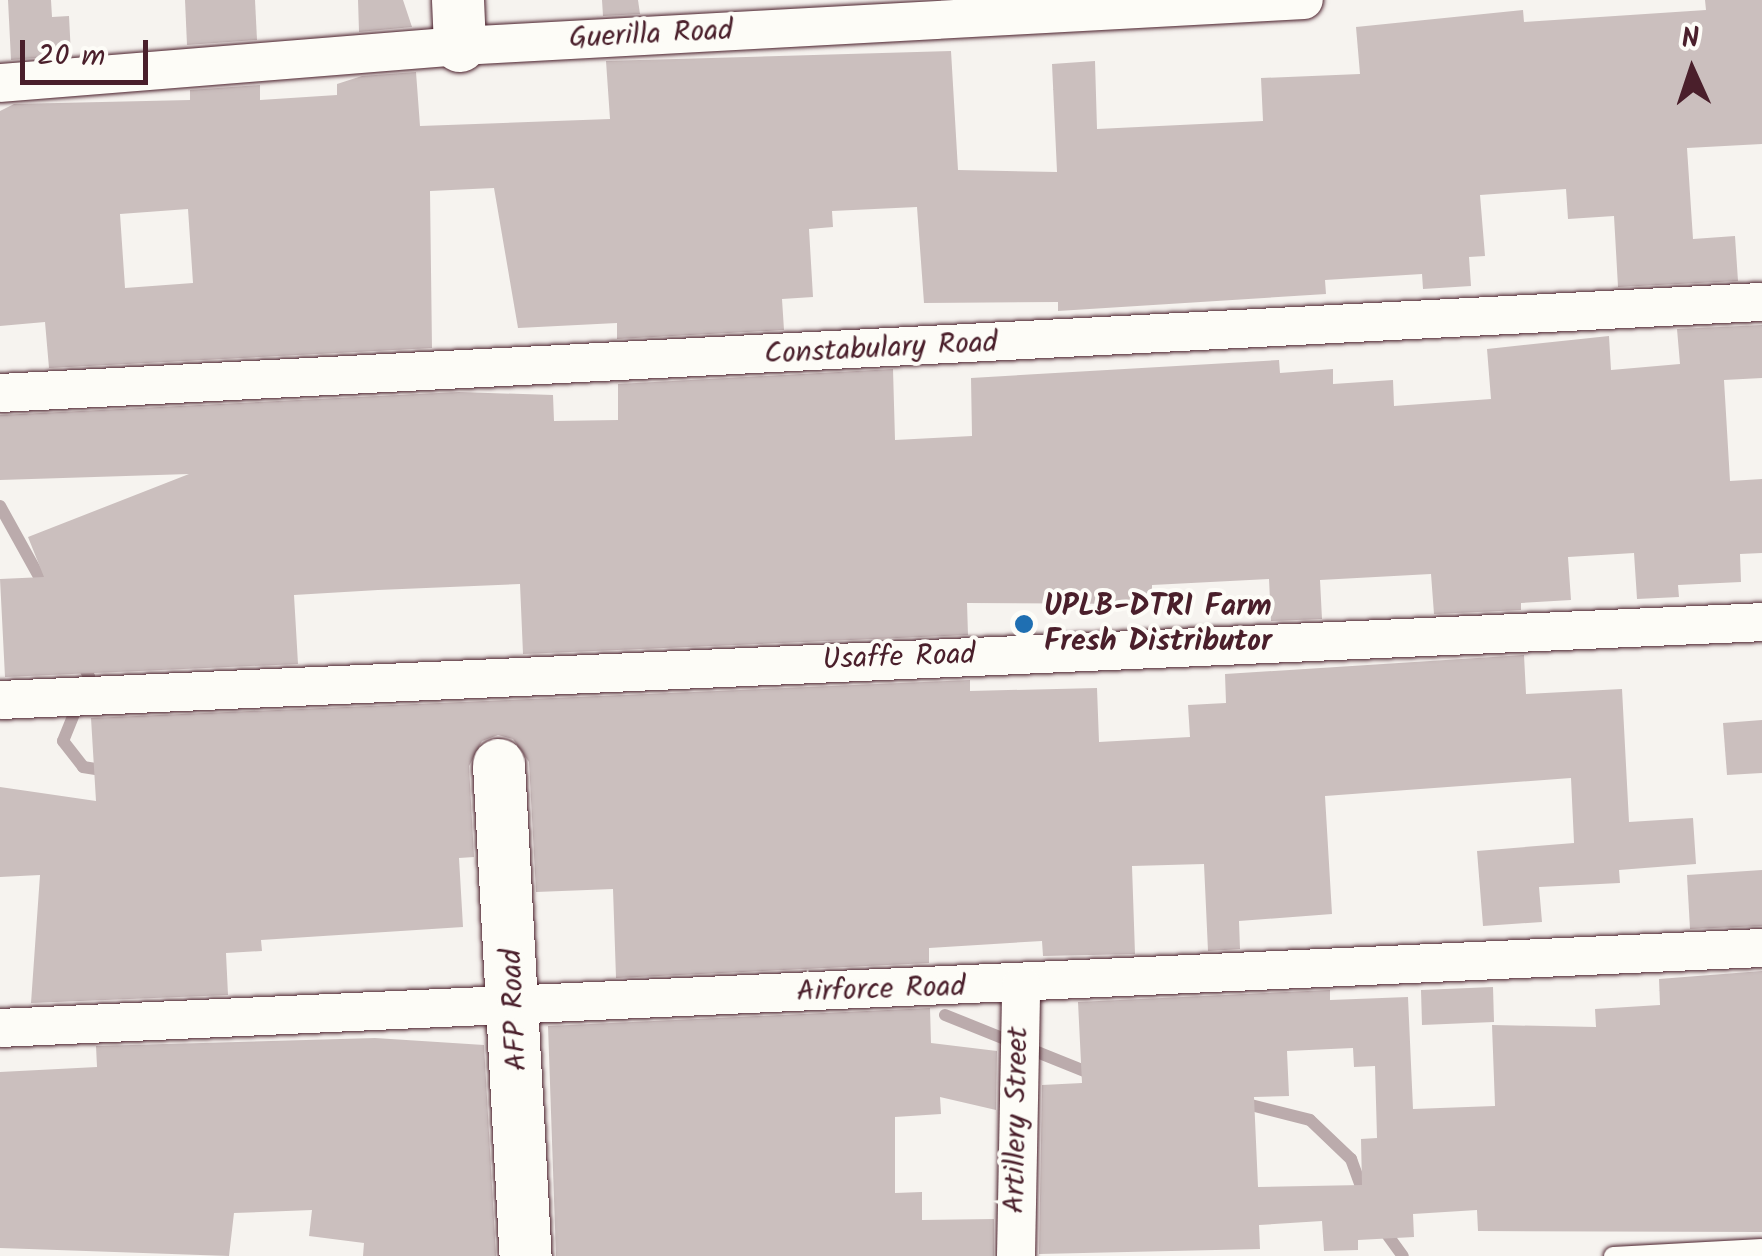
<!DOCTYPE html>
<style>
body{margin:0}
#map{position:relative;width:1762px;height:1256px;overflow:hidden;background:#f6f3ef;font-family:Kalam,sans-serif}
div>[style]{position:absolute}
.stream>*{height:12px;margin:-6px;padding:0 6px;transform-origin:6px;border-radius:6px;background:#bbabac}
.building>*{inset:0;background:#cbbfbe}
.roads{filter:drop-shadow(0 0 2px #4a1f2b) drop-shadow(0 0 2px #4a1f2b)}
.lane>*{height:18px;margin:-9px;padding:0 9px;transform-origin:9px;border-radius:9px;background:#fdfcf7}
.street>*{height:38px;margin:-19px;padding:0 19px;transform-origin:19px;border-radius:19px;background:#fdfcf7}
.secondary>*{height:52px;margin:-26px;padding:0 26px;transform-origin:26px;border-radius:26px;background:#fdfcf7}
.dots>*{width:28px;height:28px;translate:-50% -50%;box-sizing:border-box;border:5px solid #fdfcf7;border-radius:50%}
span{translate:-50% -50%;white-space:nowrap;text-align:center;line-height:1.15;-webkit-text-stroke:8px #fdfcf7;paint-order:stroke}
.street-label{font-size:30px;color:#4a1f2b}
.poi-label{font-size:30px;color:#4a1f2b;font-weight:700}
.left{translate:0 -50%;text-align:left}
.north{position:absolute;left:1642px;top:20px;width:100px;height:100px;-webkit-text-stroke:8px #fdfcf7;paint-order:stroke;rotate:357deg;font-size:28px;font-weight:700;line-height:40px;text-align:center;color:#4a1f2b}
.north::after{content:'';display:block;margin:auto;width:35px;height:45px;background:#4a1f2b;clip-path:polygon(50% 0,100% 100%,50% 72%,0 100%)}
.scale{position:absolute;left:20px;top:40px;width:128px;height:45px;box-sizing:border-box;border:5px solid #4a1f2b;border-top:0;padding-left:12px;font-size:30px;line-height:35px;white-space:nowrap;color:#4a1f2b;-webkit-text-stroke:8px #fdfcf7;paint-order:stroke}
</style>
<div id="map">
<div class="stream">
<i style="left:0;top:506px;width:95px;rotate:61deg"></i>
<i style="left:81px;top:661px;width:18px;rotate:63deg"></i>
<i style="left:89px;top:677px;width:69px;rotate:112.1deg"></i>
<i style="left:63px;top:741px;width:33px;rotate:52deg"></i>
<i style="left:83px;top:767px;width:24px;rotate:9deg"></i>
<i style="left:945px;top:1015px;width:164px;rotate:21.9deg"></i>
<i style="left:1239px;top:1102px;width:73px;rotate:14.2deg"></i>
<i style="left:1310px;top:1120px;width:57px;rotate:43.6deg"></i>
<i style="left:1351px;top:1159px;width:44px;rotate:69.9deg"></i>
<i style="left:1381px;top:1226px;width:37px;rotate:54deg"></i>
</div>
<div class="building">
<i style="clip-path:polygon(8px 0,51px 0,52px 17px,69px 16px,71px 55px,11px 60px)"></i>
<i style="clip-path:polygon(185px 0,255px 0,257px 40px,187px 45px)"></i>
<i style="clip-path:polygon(358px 0,403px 0,412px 27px,359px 32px)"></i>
<i style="clip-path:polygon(602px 0,638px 0,640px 14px,603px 16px)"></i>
<i style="clip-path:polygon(evenodd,1705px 0,1762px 0,1762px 144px,1687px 148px,1693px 239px,1735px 236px,1738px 281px,1618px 287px,1614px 216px,1568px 219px,1566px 189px,1480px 195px,1485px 256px,1469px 257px,1471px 286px,1423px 289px,1422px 274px,1325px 280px,1326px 294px,1058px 311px,1058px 302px,924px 303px,917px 207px,832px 211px,833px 227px,809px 229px,813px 297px,782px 299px,784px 330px,617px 339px,617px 323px,518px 328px,494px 188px,430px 191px,432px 348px,49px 368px,45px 322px,0 326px,0 111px,14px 104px,190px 100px,190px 90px,260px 85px,260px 100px,337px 95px,337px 84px,362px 76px,416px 72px,420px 126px,610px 119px,606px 61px,951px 51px,958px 170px,1057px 172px,1052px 64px,1095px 61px,1097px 129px,1263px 121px,1261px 78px,1360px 74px,1356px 27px,1523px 10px,1524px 22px,1706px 10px,1705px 0,188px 209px,193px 283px,125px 288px,120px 214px,188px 209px)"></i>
<i style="clip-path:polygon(1762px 325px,1762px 378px,1724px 380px,1730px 481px,1762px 479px,1762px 553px,1740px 554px,1741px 582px,1678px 585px,1679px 597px,1637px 599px,1634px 553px,1568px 557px,1571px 600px,1521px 603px,1521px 610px,1434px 614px,1431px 574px,1320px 580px,1322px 619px,1271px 621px,1269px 579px,1152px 585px,1152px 604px,967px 603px,968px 635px,523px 654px,520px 584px,378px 590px,294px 595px,298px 664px,5px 677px,0 579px,44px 577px,28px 537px,189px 474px,0 480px,0 415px,459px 392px,553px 395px,554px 421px,618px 420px,618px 384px,893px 369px,895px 440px,972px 436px,971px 378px,1279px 360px,1280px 373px,1333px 369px,1333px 384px,1393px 380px,1394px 406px,1491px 399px,1487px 349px,1609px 336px,1611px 370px,1680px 364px,1677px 329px)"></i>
<i style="clip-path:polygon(1524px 655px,1526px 694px,1622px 689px,1629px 822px,1693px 818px,1696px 864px,1619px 870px,1620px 883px,1539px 887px,1542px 922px,1483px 926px,1477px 851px,1574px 843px,1571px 778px,1325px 796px,1332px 914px,1239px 921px,1240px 949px,1208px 951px,1204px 864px,1132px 866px,1135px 954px,1043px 956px,1042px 941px,929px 948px,929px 963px,616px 978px,613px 889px,536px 892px,529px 762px,513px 739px,498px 735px,482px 741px,469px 766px,474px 857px,459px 858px,463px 927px,261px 940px,262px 951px,226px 953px,228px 995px,31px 1003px,40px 875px,0 877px,0 787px,96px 801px,91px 718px,970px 680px,970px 691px,1097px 688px,1099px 742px,1190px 737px,1188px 705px,1226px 703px,1225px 674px)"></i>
<i style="clip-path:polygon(1762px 720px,1762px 773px,1727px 775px,1723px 723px)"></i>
<i style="clip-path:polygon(1762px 870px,1762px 926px,1690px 929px,1687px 875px)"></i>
<i style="clip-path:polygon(evenodd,1762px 971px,1762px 1232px,1478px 1231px,1477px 1210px,1413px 1214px,1414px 1237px,1358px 1240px,1358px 1250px,1324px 1251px,1322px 1221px,1259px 1225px,1260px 1249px,1039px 1254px,1042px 1085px,1082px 1083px,1078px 1002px,1330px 990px,1330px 1000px,1408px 997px,1413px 1109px,1495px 1106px,1492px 1025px,1596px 1027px,1595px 1009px,1660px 1005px,1659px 979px,1762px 971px,1353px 1048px,1354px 1067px,1375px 1066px,1377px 1138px,1361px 1139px,1362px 1185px,1258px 1187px,1254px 1097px,1289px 1096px,1287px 1051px,1353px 1048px)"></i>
<i style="clip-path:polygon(1493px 987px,1494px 1022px,1422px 1025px,1421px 990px)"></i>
<i style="clip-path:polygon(930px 1008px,931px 1043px,997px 1051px,996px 1110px,940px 1097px,941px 1114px,895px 1117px,895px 1193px,922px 1192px,922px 1220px,994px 1219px,994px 1256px,556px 1256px,548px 1026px)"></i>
<i style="clip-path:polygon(375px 1038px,484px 1045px,496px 1256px,363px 1256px,364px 1243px,309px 1236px,312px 1210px,234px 1213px,229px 1256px,0 1248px,0 1072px,97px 1067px,96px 1046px)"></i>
</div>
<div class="roads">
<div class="lane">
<i style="left:1613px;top:1256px;width:149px;rotate:-3.1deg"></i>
</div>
<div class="street">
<i style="left:0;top:83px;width:461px;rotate:-4.6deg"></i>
<i style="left:460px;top:46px;width:845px;rotate:-3.12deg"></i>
<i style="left:0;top:393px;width:1764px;rotate:-2.96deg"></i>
<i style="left:0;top:700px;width:1764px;rotate:-2.53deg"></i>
<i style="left:0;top:1028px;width:1764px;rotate:-2.6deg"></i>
<i style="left:1016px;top:1256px;width:271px;rotate:-88.9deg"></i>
</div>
<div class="secondary">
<i style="left:458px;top:0;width:46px;rotate:87.5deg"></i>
<i style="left:499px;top:765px;width:492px;rotate:86.9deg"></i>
</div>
</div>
<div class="dots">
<i style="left:1024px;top:624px;background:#1f6fb2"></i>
</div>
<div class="street-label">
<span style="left:651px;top:35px;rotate:-3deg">Guerilla Road</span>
<span style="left:881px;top:349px;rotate:-3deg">Constabulary Road</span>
<span style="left:899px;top:658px;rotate:-2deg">Usaffe Road</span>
<span style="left:881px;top:990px;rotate:-2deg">Airforce Road</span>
<span style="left:515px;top:1010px;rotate:-93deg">AFP Road</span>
<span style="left:1017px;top:1120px;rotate:-89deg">Artillery Street</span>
</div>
<div class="poi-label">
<span class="left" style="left:1044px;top:624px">UPLB-DTRI Farm<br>Fresh Distributor</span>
</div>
<div class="north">N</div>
<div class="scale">20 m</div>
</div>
